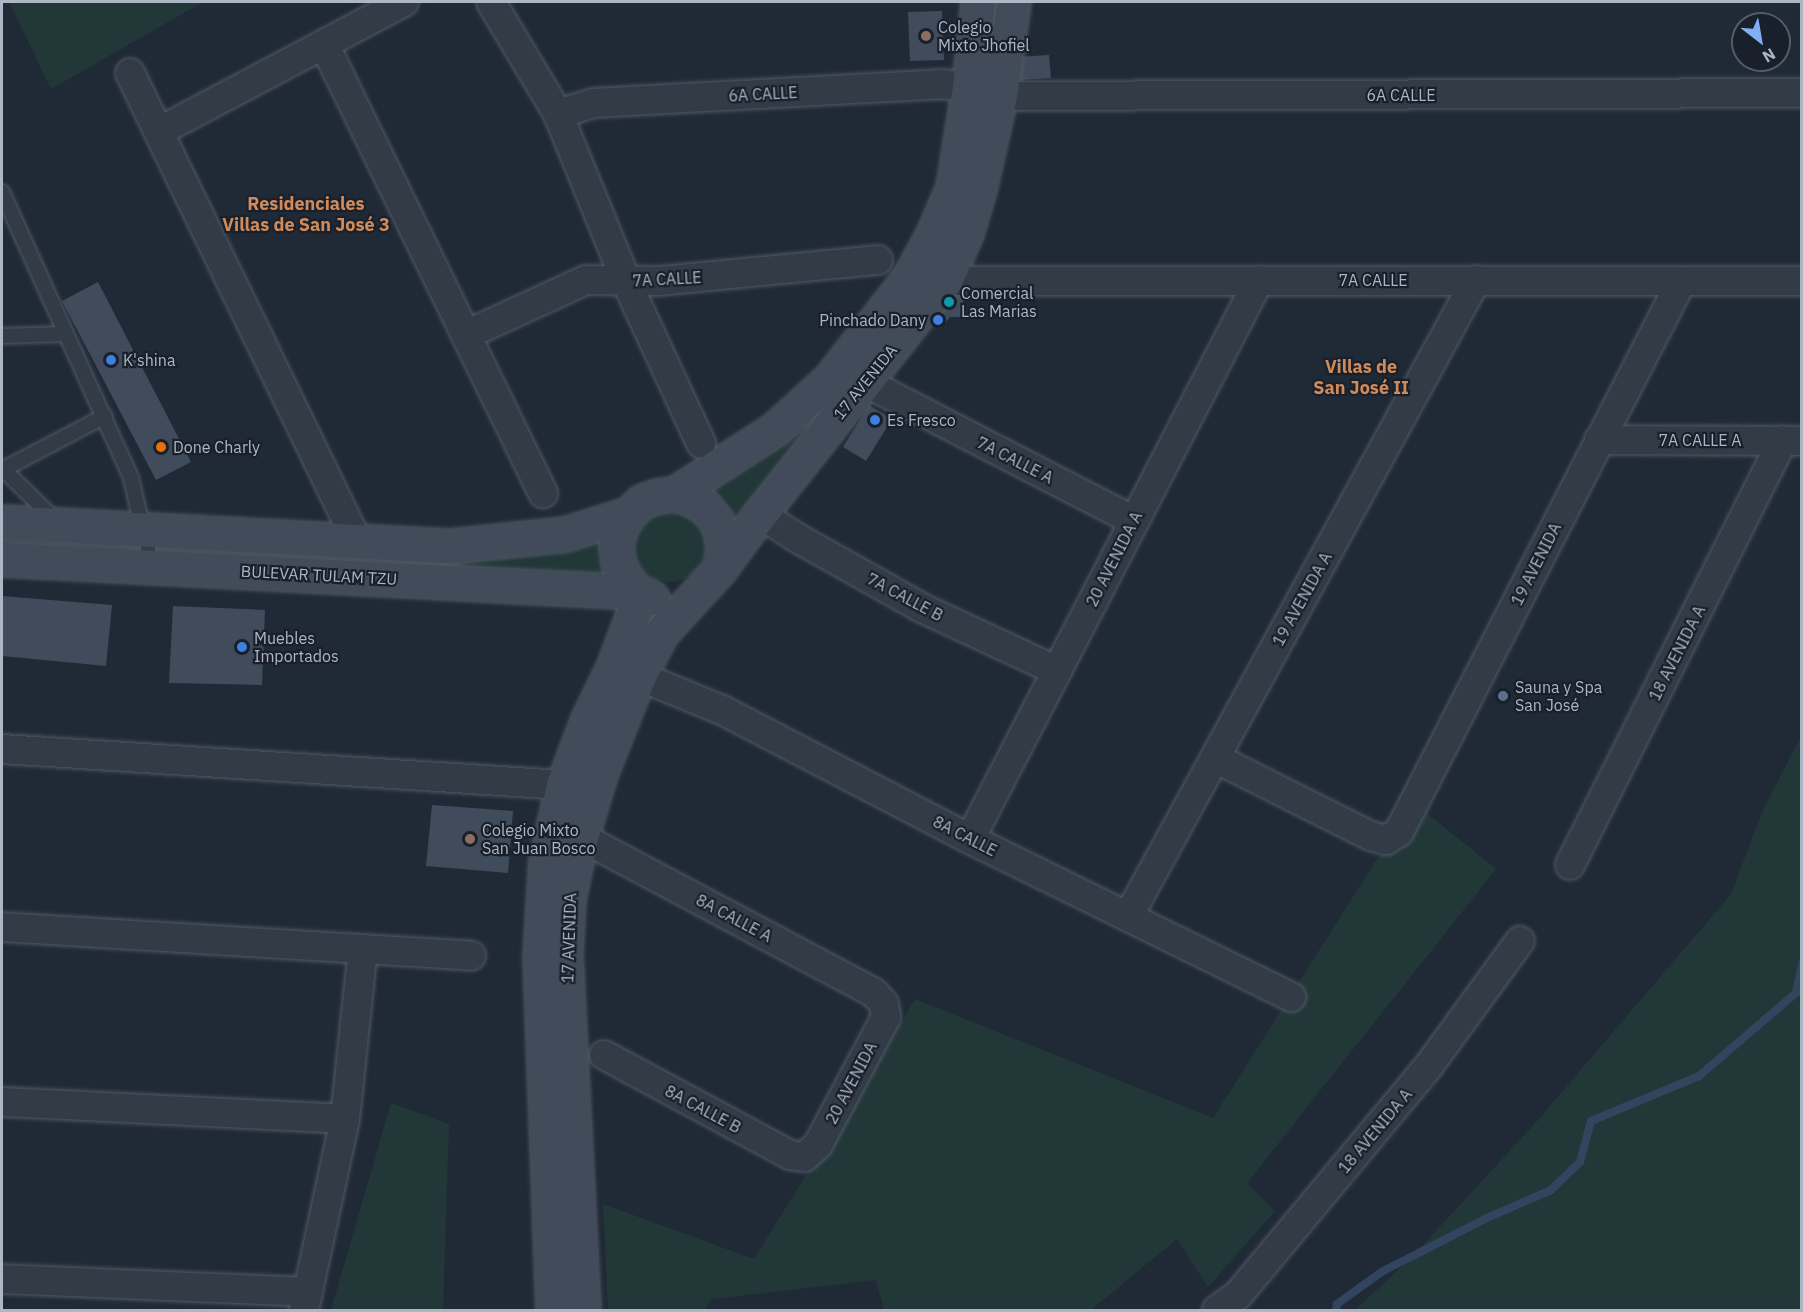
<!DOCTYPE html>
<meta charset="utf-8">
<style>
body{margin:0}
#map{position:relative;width:1803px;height:1312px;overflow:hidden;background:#202a36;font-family:"IBM Plex Sans",sans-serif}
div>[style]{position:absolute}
.green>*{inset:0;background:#223738}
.round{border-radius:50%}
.stream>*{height:8px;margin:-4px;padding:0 4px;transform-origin:4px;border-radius:4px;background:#33455e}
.building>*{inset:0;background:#404c5b}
.roads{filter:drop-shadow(0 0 2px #505965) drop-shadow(0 0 2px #505965)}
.lane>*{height:14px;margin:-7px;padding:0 7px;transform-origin:7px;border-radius:7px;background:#333b47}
.street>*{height:28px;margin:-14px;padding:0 14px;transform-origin:14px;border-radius:14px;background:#333b47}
.secondary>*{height:33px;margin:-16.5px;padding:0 16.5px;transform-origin:16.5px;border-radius:16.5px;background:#414b59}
.dots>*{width:16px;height:16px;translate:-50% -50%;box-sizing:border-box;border:3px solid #19202b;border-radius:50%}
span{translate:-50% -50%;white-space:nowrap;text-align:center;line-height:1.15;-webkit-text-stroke:4.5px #19202b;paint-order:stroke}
.poi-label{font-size:16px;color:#adb6c4}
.left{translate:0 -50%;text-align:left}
.right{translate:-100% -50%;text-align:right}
.street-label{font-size:16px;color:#adb6c4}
.neighbourhood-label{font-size:18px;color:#d18b5a;font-weight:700}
.frame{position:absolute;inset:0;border:3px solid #adb6c4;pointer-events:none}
.north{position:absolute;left:1731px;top:12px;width:60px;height:60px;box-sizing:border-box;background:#19202b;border:2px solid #545c68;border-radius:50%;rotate:149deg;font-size:16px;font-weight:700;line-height:24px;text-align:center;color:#adb6c4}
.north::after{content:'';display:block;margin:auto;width:21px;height:27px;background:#7fb0f6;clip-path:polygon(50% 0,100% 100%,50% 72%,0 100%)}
</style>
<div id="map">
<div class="green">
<i style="clip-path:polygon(9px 2px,203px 2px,51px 89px)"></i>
<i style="clip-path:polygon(847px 386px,727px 540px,696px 493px)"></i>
<i class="round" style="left:634px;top:510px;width:72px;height:72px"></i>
<i style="clip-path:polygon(613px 527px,620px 578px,410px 571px,412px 562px,451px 559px)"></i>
<i style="clip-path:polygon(1801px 736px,1801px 1310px,1355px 1310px,1412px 1257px,1538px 1120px,1731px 894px,1762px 812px)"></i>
<i style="clip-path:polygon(1413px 802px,1496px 869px,1247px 1183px,1275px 1211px,1208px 1287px,1177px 1239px,1091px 1310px,884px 1310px,876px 1280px,712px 1299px,704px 1310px,608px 1310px,603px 1204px,754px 1259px,915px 999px,1213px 1118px)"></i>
<i style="clip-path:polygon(391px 1103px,449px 1124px,443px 1310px,331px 1310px)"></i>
</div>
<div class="stream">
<i style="left:1336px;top:1310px;width:6px;rotate:-81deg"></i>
<i style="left:1337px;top:1304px;width:57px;rotate:-35.7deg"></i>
<i style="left:1383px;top:1271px;width:117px;rotate:-27deg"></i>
<i style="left:1487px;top:1218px;width:70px;rotate:-23.6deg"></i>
<i style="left:1551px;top:1190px;width:40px;rotate:-44deg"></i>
<i style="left:1580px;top:1162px;width:42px;rotate:-75deg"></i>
<i style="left:1591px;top:1121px;width:117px;rotate:-22.6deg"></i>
<i style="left:1699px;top:1076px;width:128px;rotate:-40.6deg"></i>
<i style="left:1796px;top:993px;width:30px;rotate:-78deg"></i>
</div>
<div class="building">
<i style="clip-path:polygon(942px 11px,944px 60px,910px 61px,908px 12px)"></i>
<i style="clip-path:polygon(1049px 55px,1051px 78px,1018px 80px,1017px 57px)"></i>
<i style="clip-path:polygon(98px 282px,191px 462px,156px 480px,62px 301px)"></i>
<i style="clip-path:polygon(939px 292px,964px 295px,961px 317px,950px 317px,941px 328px,927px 323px)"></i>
<i style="clip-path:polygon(869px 405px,892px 419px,866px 461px,843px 447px)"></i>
<i style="clip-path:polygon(2px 596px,112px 605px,106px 666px,2px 656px)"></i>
<i style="clip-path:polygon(173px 606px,265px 610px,262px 685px,169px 683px)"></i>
<i style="clip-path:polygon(432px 805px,513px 811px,508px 873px,426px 866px)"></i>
</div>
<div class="roads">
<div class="lane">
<i style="left:2px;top:192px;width:314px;rotate:65.7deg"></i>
<i style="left:131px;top:478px;width:37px;rotate:77deg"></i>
<i style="left:139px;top:514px;width:17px;rotate:65deg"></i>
<i style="left:146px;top:529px;width:38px;rotate:84deg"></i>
<i style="left:2px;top:336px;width:62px;rotate:-1.8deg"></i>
<i style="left:2px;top:470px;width:116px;rotate:-27.7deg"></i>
<i style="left:4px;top:470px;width:73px;rotate:44.4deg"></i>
</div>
<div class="street">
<i style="left:491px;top:2px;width:131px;rotate:59.1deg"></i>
<i style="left:558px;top:114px;width:180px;rotate:67.8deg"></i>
<i style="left:626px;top:281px;width:179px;rotate:65.2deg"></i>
<i style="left:324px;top:44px;width:500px;rotate:64deg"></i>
<i style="left:130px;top:73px;width:520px;rotate:64.12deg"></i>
<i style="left:1000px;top:96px;width:802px;rotate:-0.21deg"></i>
<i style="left:558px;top:114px;width:37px;rotate:-17deg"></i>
<i style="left:593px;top:103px;width:348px;rotate:-3.1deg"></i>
<i style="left:940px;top:84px;width:29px;rotate:6deg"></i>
<i style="left:160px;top:131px;width:276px;rotate:-27.9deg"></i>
<i style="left:945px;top:281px;width:857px"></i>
<i style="left:466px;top:335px;width:132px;rotate:-24.6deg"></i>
<i style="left:586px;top:280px;width:73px;rotate:0.8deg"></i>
<i style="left:659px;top:281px;width:220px;rotate:-5.5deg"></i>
<i style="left:865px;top:382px;width:303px;rotate:27.3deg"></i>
<i style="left:1599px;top:440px;width:199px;rotate:0.3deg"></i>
<i style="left:760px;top:514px;width:46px;rotate:32.7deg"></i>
<i style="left:799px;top:539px;width:141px;rotate:29.3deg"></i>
<i style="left:922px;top:608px;width:149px;rotate:25deg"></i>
<i style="left:639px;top:676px;width:90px;rotate:22.3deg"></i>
<i style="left:722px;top:710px;width:280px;rotate:27.5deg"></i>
<i style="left:970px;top:839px;width:358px;rotate:26.2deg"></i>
<i style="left:2px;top:749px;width:562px;rotate:3.67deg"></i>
<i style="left:1215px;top:758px;width:174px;rotate:26.6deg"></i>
<i style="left:1371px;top:836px;width:16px;rotate:15deg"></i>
<i style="left:1386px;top:840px;width:15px;rotate:-32deg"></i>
<i style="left:1399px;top:832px;width:618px;rotate:-62.85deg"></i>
<i style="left:581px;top:837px;width:331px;rotate:28deg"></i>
<i style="left:873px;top:992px;width:16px;rotate:47deg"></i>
<i style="left:884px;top:1004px;width:13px;rotate:81deg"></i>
<i style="left:886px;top:1017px;width:145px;rotate:118deg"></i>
<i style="left:818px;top:1145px;width:18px;rotate:139deg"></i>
<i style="left:804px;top:1157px;width:14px;rotate:-172deg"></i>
<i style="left:790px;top:1155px;width:211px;rotate:-151.7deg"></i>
<i style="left:970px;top:839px;width:629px;rotate:-62.66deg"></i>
<i style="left:1570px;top:865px;width:475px;rotate:-63.4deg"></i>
<i style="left:1128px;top:917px;width:726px;rotate:-61.35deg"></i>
<i style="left:2px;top:927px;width:470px;rotate:3.5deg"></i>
<i style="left:2px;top:1102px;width:343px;rotate:2.8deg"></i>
<i style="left:2px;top:1279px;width:306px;rotate:2.4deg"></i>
<i style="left:304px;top:1310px;width:195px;rotate:-77.9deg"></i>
<i style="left:345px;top:1119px;width:171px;rotate:-84deg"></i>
<i style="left:1217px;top:1310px;width:26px;rotate:-36deg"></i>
<i style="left:1238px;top:1295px;width:297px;rotate:-50.2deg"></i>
<i style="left:1428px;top:1067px;width:156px;rotate:-53.9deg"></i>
</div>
<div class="secondary">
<i style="left:674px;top:494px;width:120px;rotate:-32.8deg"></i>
<i style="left:775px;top:429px;width:74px;rotate:-42.3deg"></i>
<i style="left:830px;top:379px;width:128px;rotate:-52deg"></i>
<i style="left:909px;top:278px;width:52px;rotate:-61.5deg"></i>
<i style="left:934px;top:232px;width:49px;rotate:-67.1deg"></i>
<i style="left:953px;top:187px;width:101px;rotate:-80.9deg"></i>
<i style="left:969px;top:87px;width:85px;rotate:-84deg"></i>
<i style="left:2px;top:522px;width:450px;rotate:3.1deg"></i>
<i style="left:451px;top:546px;width:115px;rotate:-6deg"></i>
<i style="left:565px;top:534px;width:67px;rotate:-17.4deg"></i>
<i style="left:2px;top:559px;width:614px;rotate:2.99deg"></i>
<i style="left:615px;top:591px;width:21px;rotate:-3deg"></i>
<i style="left:652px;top:598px;width:18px;rotate:-153deg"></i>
<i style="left:636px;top:590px;width:17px;rotate:-130deg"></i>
<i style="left:625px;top:577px;width:17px;rotate:-115deg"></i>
<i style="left:618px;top:562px;width:17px;rotate:-97deg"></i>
<i style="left:616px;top:545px;width:17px;rotate:-77deg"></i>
<i style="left:620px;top:528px;width:17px;rotate:-57deg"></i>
<i style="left:629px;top:514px;width:17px;rotate:-45deg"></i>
<i style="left:641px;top:502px;width:17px;rotate:-21deg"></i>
<i style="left:657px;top:496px;width:17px;rotate:-7deg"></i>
<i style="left:674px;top:494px;width:16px;rotate:14deg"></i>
<i style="left:690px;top:498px;width:17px;rotate:31deg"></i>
<i style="left:705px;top:507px;width:17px;rotate:50deg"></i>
<i style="left:716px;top:520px;width:17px;rotate:69deg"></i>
<i style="left:722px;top:536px;width:17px;rotate:87deg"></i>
<i style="left:723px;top:553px;width:17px;rotate:103deg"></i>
<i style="left:553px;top:1310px;width:353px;rotate:-92.1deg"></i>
<i style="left:540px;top:957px;width:97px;rotate:-86.5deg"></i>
<i style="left:546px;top:860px;width:77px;rotate:-77.2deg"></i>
<i style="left:563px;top:785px;width:71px;rotate:-69.3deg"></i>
<i style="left:588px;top:719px;width:57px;rotate:-63.9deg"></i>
<i style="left:613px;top:668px;width:80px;rotate:-69.5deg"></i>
<i style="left:583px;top:1310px;width:356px;rotate:-92.9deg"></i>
<i style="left:565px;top:954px;width:55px;rotate:-86.9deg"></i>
<i style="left:568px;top:899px;width:63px;rotate:-78.2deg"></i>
<i style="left:581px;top:837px;width:66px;rotate:-73.2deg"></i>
<i style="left:600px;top:774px;width:105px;rotate:-68.3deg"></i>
<i style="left:639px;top:676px;width:48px;rotate:-62.9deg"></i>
<i style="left:661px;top:633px;width:86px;rotate:-47.4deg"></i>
<i style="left:719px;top:570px;width:69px;rotate:-53.8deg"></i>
<i style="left:760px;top:514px;width:298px;rotate:-51.6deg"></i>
<i style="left:945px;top:281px;width:52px;rotate:-66.4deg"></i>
<i style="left:966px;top:233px;width:46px;rotate:-73.5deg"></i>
<i style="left:979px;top:189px;width:95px;rotate:-77.3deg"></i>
<i style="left:1000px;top:96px;width:95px;rotate:-82.1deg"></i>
</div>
</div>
<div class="dots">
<i style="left:926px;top:36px;background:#8d6e63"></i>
<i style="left:949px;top:302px;background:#0f9aa8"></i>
<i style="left:938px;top:320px;background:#3f7fe0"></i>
<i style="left:111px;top:360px;background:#3f7fe0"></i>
<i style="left:875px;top:420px;background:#3f7fe0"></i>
<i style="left:161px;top:447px;background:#e8710a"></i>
<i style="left:242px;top:647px;background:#3f7fe0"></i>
<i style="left:1503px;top:696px;background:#5c6f8a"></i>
<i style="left:470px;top:839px;background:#8d6e63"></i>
</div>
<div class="poi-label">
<span class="left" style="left:938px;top:36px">Colegio<br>Mixto Jhofiel</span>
<span class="left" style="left:961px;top:302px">Comercial<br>Las Marias</span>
<span class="right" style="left:926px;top:320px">Pinchado Dany</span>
<span class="left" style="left:123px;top:360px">K'shina</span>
<span class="left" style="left:887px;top:420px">Es Fresco</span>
<span class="left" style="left:173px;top:447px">Done Charly</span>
<span class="left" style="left:254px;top:647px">Muebles<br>Importados</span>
<span class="left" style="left:1515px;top:696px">Sauna y Spa<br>San José</span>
<span class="left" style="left:482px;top:839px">Colegio Mixto<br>San Juan Bosco</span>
</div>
<div class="street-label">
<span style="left:763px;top:94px;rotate:-3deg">6A CALLE</span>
<span style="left:1401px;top:95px">6A CALLE</span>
<span style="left:667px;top:279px;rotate:-3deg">7A CALLE</span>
<span style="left:1373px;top:280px">7A CALLE</span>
<span style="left:865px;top:382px;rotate:-51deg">17 AVENIDA</span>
<span style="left:1700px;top:440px">7A CALLE A</span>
<span style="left:1015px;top:460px;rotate:27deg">7A CALLE A</span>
<span style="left:1114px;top:559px;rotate:-63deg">20 AVENIDA A</span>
<span style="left:1536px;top:564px;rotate:-63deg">19 AVENIDA</span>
<span style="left:319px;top:575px;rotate:3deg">BULEVAR TULAM TZU</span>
<span style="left:905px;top:597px;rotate:28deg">7A CALLE B</span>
<span style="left:1302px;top:599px;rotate:-61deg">19 AVENIDA A</span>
<span style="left:1677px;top:653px;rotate:-63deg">18 AVENIDA A</span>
<span style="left:965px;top:836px;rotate:27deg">8A CALLE</span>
<span style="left:734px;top:918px;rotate:28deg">8A CALLE A</span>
<span style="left:569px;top:938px;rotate:-88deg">17 AVENIDA</span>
<span style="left:851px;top:1083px;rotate:-62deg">20 AVENIDA</span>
<span style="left:703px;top:1109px;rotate:28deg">8A CALLE B</span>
<span style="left:1375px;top:1131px;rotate:-50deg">18 AVENIDA A</span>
</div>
<div class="neighbourhood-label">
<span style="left:306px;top:215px">Residenciales<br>Villas de San José 3</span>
<span style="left:1361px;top:378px">Villas de<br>San José II</span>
</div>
<div class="frame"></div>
<div class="north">N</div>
</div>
